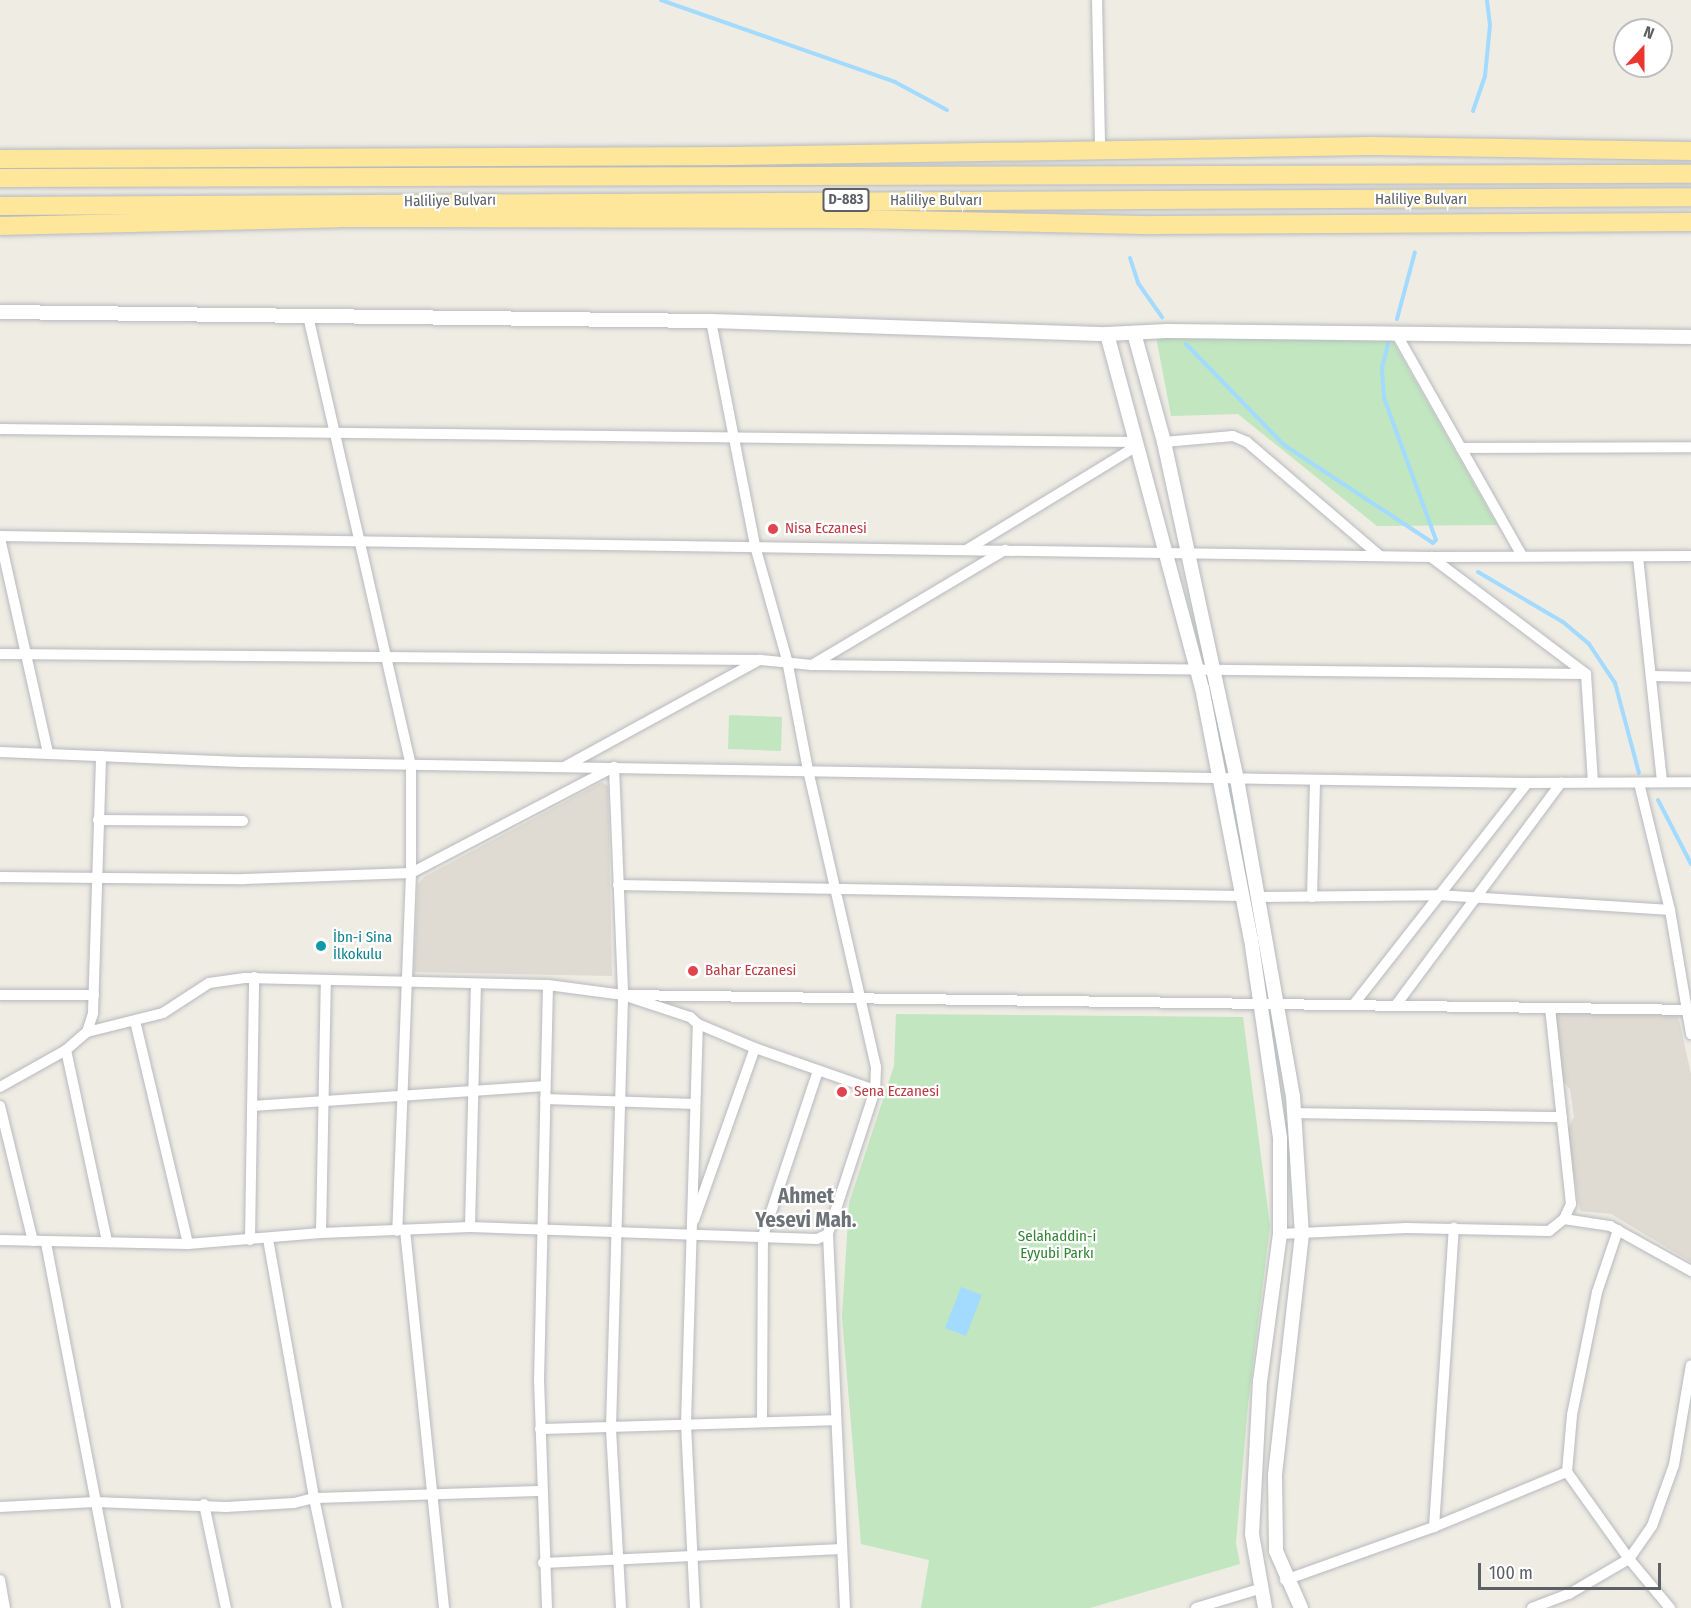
<!DOCTYPE html>
<meta charset="utf-8">
<style>
body{margin:0}
#map{position:relative;width:1691px;height:1608px;overflow:hidden;background:#efece4;font-family:"Fira Sans Condensed",sans-serif}
div>[style]{position:absolute}
.education>*{inset:0;background:#dfdbd2}
.green>*{inset:0;background:#c1e6c0}
.water>*{inset:0;background:#a3daff}
.stream>*{height:4px;margin:-2px;padding:0 2px;transform-origin:2px;border-radius:2px;background:#a3daff}
.roads{filter:drop-shadow(0 0 2px #b6babe) drop-shadow(0 0 2px #b6babe)}
.minor>*{height:10px;margin:-5px;padding:0 5px;transform-origin:5px;border-radius:5px;background:#fff}
.tertiary>*{height:14px;margin:-7px;padding:0 7px;transform-origin:7px;border-radius:7px;background:#fff}
.trunk>*{height:18px;margin:-9px;padding:0 9px;transform-origin:9px;border-radius:9px;background:#fee69a}
.dots>*{width:16px;height:16px;translate:-50% -50%;box-sizing:border-box;border:3px solid #fff;border-radius:50%}
span{translate:-50% -50%;white-space:nowrap;text-align:center;line-height:1.15;-webkit-text-stroke:4.5px #fff;paint-order:stroke}
.shield-label span{padding:2px 4px;background:#fff;border:2px solid;border-radius:4px;-webkit-text-stroke-width:0}
.shield-label{font-size:14px;color:#5c6065;font-weight:700}
.street-label{font-size:15px;color:#5c6065}
.health-label{font-size:15px;color:#be3a42}
.left{translate:0 -50%;text-align:left}
.culture-label{font-size:15px;color:#0d838f}
.park-label{font-size:15px;color:#338434}
.district-label{font-size:21px;color:#6d7277;font-weight:700}
.north{position:absolute;left:1613px;top:18px;width:60px;height:60px;box-sizing:border-box;background:#fff;border:2px solid #bebfc1;border-radius:50%;rotate:21deg;font-size:16px;font-weight:700;line-height:24px;text-align:center;color:#5c6065}
.north::after{content:'';display:block;margin:auto;width:21px;height:27px;background:#eb352d;clip-path:polygon(50% 0,100% 100%,50% 72%,0 100%)}
.scale{position:absolute;left:1478px;top:1563px;width:183px;height:27px;box-sizing:border-box;border:3px solid #5c6065;border-top:0;padding-left:8px;font-size:18px;line-height:21px;white-space:nowrap;color:#5c6065;-webkit-text-stroke:4px #fff;paint-order:stroke}
</style>
<div id="map">
<div class="education">
<i style="clip-path:polygon(602px 782px,608px 786px,612px 976px,414px 972px,418px 884px,424px 877px)"></i>
<i style="clip-path:polygon(1558px 1009px,1677px 1011px,1691px 1074px,1691px 1262px,1611px 1214px,1580px 1211px,1567px 1130px,1574px 1117px,1570px 1089px,1561px 1079px,1553px 1017px)"></i>
</div>
<div class="green">
<i style="clip-path:polygon(1155px 331px,1390px 336px,1497px 525px,1377px 526px,1238px 414px,1171px 416px)"></i>
<i style="clip-path:polygon(729px 715px,782px 717px,781px 751px,728px 749px)"></i>
<i style="clip-path:polygon(896px 1014px,1243px 1017px,1270px 1226px,1248px 1405px,1236px 1543px,1240px 1564px,1090px 1608px,921px 1608px,929px 1560px,861px 1544px,842px 1317px,849px 1203px,894px 1066px)"></i>
</div>
<div class="water">
<i style="clip-path:polygon(961px 1287px,982px 1295px,966px 1336px,945px 1328px)"></i>
</div>
<div class="stream">
<i style="left:661px;top:0;width:248px;rotate:19.3deg"></i>
<i style="left:895px;top:82px;width:59px;rotate:28.3deg"></i>
<i style="left:1473px;top:111px;width:37px;rotate:-71deg"></i>
<i style="left:1485px;top:76px;width:51px;rotate:-84.4deg"></i>
<i style="left:1490px;top:25px;width:25px;rotate:-97deg"></i>
<i style="left:1130px;top:258px;width:26px;rotate:72deg"></i>
<i style="left:1138px;top:283px;width:42px;rotate:54.8deg"></i>
<i style="left:1397px;top:319px;width:69px;rotate:-75deg"></i>
<i style="left:1186px;top:344px;width:141px;rotate:45.9deg"></i>
<i style="left:1284px;top:445px;width:178px;rotate:33.3deg"></i>
<i style="left:1433px;top:543px;width:4px;rotate:-45deg"></i>
<i style="left:1436px;top:540px;width:151px;rotate:-110.1deg"></i>
<i style="left:1384px;top:398px;width:30px;rotate:-94deg"></i>
<i style="left:1382px;top:368px;width:29px;rotate:-76deg"></i>
<i style="left:1478px;top:572px;width:99px;rotate:30.5deg"></i>
<i style="left:1563px;top:622px;width:34px;rotate:40deg"></i>
<i style="left:1589px;top:644px;width:47px;rotate:56.3deg"></i>
<i style="left:1615px;top:683px;width:93px;rotate:75.1deg"></i>
<i style="left:1658px;top:800px;width:72px;rotate:62.7deg"></i>
</div>
<div class="roads">
<div class="minor">
<i style="left:1097px;top:0;width:149px;rotate:88.8deg"></i>
<i style="left:308px;top:316px;width:460px;rotate:77.1deg"></i>
<i style="left:411px;top:764px;width:109px;rotate:90deg"></i>
<i style="left:411px;top:873px;width:358px;rotate:92.2deg"></i>
<i style="left:711px;top:321px;width:229px;rotate:78.9deg"></i>
<i style="left:755px;top:546px;width:118px;rotate:74.3deg"></i>
<i style="left:787px;top:660px;width:112px;rotate:79.2deg"></i>
<i style="left:808px;top:770px;width:305px;rotate:77.1deg"></i>
<i style="left:876px;top:1067px;width:23px;rotate:92deg"></i>
<i style="left:875px;top:1090px;width:151px;rotate:108.1deg"></i>
<i style="left:828px;top:1234px;width:374px;rotate:87.4deg"></i>
<i style="left:1396px;top:333px;width:256px;rotate:60.5deg"></i>
<i style="left:0;top:429px;width:1136px;rotate:0.66deg"></i>
<i style="left:1164px;top:442px;width:69px;rotate:-5deg"></i>
<i style="left:1233px;top:436px;width:15px;rotate:23deg"></i>
<i style="left:1247px;top:442px;width:175px;rotate:40.6deg"></i>
<i style="left:1461px;top:448px;width:230px;rotate:-0.2deg"></i>
<i style="left:0;top:536px;width:1431px;rotate:0.84deg"></i>
<i style="left:1431px;top:557px;width:260px;rotate:-0.2deg"></i>
<i style="left:0;top:538px;width:220px;rotate:77.4deg"></i>
<i style="left:968px;top:549px;width:198px;rotate:-31.4deg"></i>
<i style="left:1431px;top:557px;width:194px;rotate:37deg"></i>
<i style="left:1586px;top:674px;width:108px;rotate:86.3deg"></i>
<i style="left:1638px;top:557px;width:226px;rotate:83.9deg"></i>
<i style="left:0;top:654px;width:761px;rotate:0.45deg"></i>
<i style="left:761px;top:660px;width:51px;rotate:5.6deg"></i>
<i style="left:812px;top:665px;width:774px;rotate:0.67deg"></i>
<i style="left:812px;top:665px;width:225px;rotate:-30.8deg"></i>
<i style="left:1652px;top:676px;width:39px;rotate:1deg"></i>
<i style="left:0;top:752px;width:242px;rotate:2.4deg"></i>
<i style="left:242px;top:762px;width:1285px;rotate:0.94deg"></i>
<i style="left:1527px;top:783px;width:164px;rotate:-0.3deg"></i>
<i style="left:566px;top:766px;width:221px;rotate:-28.7deg"></i>
<i style="left:1639px;top:783px;width:131px;rotate:76.3deg"></i>
<i style="left:1670px;top:910px;width:126px;rotate:80.4deg"></i>
<i style="left:98px;top:820px;width:145px;rotate:0.4deg"></i>
<i style="left:0;top:877px;width:244px;rotate:0.5deg"></i>
<i style="left:244px;top:879px;width:167px;rotate:-2.1deg"></i>
<i style="left:411px;top:873px;width:229px;rotate:-27.6deg"></i>
<i style="left:614px;top:767px;width:228px;rotate:87.7deg"></i>
<i style="left:623px;top:995px;width:71px;rotate:18.2deg"></i>
<i style="left:690px;top:1017px;width:11px;rotate:41deg"></i>
<i style="left:698px;top:1024px;width:62px;rotate:22.8deg"></i>
<i style="left:755px;top:1048px;width:127px;rotate:19.3deg"></i>
<i style="left:618px;top:885px;width:624px;rotate:1.01deg"></i>
<i style="left:1260px;top:897px;width:179px;rotate:-0.6deg"></i>
<i style="left:1439px;top:895px;width:231px;rotate:3.7deg"></i>
<i style="left:1312px;top:897px;width:117px;rotate:-88.5deg"></i>
<i style="left:0;top:995px;width:94px"></i>
<i style="left:1354px;top:1004px;width:281px;rotate:-51.9deg"></i>
<i style="left:1396px;top:1005px;width:277px;rotate:-53.4deg"></i>
<i style="left:135px;top:1021px;width:229px;rotate:76.6deg"></i>
<i style="left:87px;top:1032px;width:78px;rotate:-14deg"></i>
<i style="left:163px;top:1013px;width:55px;rotate:-33.1deg"></i>
<i style="left:209px;top:983px;width:36px;rotate:-8deg"></i>
<i style="left:245px;top:978px;width:303px;rotate:1.3deg"></i>
<i style="left:548px;top:985px;width:76px;rotate:7.6deg"></i>
<i style="left:623px;top:995px;width:1068px;rotate:0.8deg"></i>
<i style="left:66px;top:1050px;width:195px;rotate:77.9deg"></i>
<i style="left:0;top:1087px;width:76px;rotate:-29.3deg"></i>
<i style="left:66px;top:1050px;width:28px;rotate:-41deg"></i>
<i style="left:87px;top:1032px;width:20px;rotate:-72deg"></i>
<i style="left:93px;top:1013px;width:257px;rotate:-88.2deg"></i>
<i style="left:545px;top:1099px;width:150px;rotate:1.9deg"></i>
<i style="left:0;top:1106px;width:139px;rotate:76.3deg"></i>
<i style="left:252px;top:1106px;width:294px;rotate:-3.9deg"></i>
<i style="left:1294px;top:1113px;width:268px;rotate:0.9deg"></i>
<i style="left:1564px;top:1219px;width:47px;rotate:8.7deg"></i>
<i style="left:1610px;top:1226px;width:93px;rotate:29.1deg"></i>
<i style="left:694px;top:1220px;width:182px;rotate:-70.5deg"></i>
<i style="left:470px;top:1227px;width:243px;rotate:-88.6deg"></i>
<i style="left:405px;top:1230px;width:380px;rotate:84.1deg"></i>
<i style="left:1618px;top:1230px;width:65px;rotate:108.7deg"></i>
<i style="left:1597px;top:1292px;width:126px;rotate:101.5deg"></i>
<i style="left:1572px;top:1415px;width:57px;rotate:95deg"></i>
<i style="left:1567px;top:1472px;width:107px;rotate:54.5deg"></i>
<i style="left:1629px;top:1559px;width:64px;rotate:50.1deg"></i>
<i style="left:321px;top:1233px;width:251px;rotate:-88.9deg"></i>
<i style="left:1280px;top:1234px;width:126px;rotate:-2.7deg"></i>
<i style="left:1406px;top:1228px;width:143px;rotate:1.2deg"></i>
<i style="left:1549px;top:1231px;width:19px;rotate:-39deg"></i>
<i style="left:1564px;top:1219px;width:17px;rotate:-65deg"></i>
<i style="left:1571px;top:1204px;width:197px;rotate:-96.1deg"></i>
<i style="left:268px;top:1239px;width:263px;rotate:79.9deg"></i>
<i style="left:314px;top:1498px;width:227px;rotate:-1.8deg"></i>
<i style="left:0;top:1240px;width:188px;rotate:1.2deg"></i>
<i style="left:188px;top:1244px;width:133px;rotate:-4.7deg"></i>
<i style="left:321px;top:1233px;width:149px;rotate:-2.3deg"></i>
<i style="left:470px;top:1227px;width:347px;rotate:2deg"></i>
<i style="left:817px;top:1239px;width:12px;rotate:-24deg"></i>
<i style="left:250px;top:1240px;width:263px;rotate:-89.1deg"></i>
<i style="left:46px;top:1243px;width:372px;rotate:79.1deg"></i>
<i style="left:762px;top:1420px;width:184px;rotate:-89.7deg"></i>
<i style="left:763px;top:1236px;width:174px;rotate:-71.6deg"></i>
<i style="left:540px;top:1429px;width:296px;rotate:-1.7deg"></i>
<i style="left:204px;top:1504px;width:106px;rotate:78.1deg"></i>
<i style="left:0;top:1507px;width:95px;rotate:-3deg"></i>
<i style="left:95px;top:1502px;width:131px;rotate:2.2deg"></i>
<i style="left:226px;top:1507px;width:68px;rotate:-3.4deg"></i>
<i style="left:294px;top:1503px;width:21px;rotate:-14deg"></i>
<i style="left:314px;top:1498px;width:112px;rotate:78.2deg"></i>
<i style="left:1434px;top:1527px;width:300px;rotate:-86.2deg"></i>
<i style="left:543px;top:1563px;width:299px;rotate:-2.7deg"></i>
<i style="left:0;top:1580px;width:28px;rotate:80deg"></i>
<i style="left:1285px;top:1580px;width:158px;rotate:-19.6deg"></i>
<i style="left:1434px;top:1527px;width:144px;rotate:-22.5deg"></i>
<i style="left:547px;top:1608px;width:227px;rotate:-92deg"></i>
<i style="left:539px;top:1381px;width:396px;rotate:-88.7deg"></i>
<i style="left:621px;top:1608px;width:180px;rotate:-93.2deg"></i>
<i style="left:611px;top:1428px;width:433px;rotate:-88.4deg"></i>
<i style="left:695px;top:1608px;width:184px;rotate:-92.8deg"></i>
<i style="left:686px;top:1424px;width:400px;rotate:-88.3deg"></i>
<i style="left:1196px;top:1608px;width:66px;rotate:-16.8deg"></i>
<i style="left:1532px;top:1608px;width:40px;rotate:-21deg"></i>
<i style="left:1569px;top:1594px;width:69px;rotate:-30.3deg"></i>
<i style="left:1629px;top:1559px;width:40px;rotate:-55.1deg"></i>
<i style="left:1652px;top:1526px;width:65px;rotate:-70.2deg"></i>
<i style="left:1674px;top:1465px;width:101px;rotate:-80.4deg"></i>
</div>
<div class="tertiary">
<i style="left:0;top:312px;width:711px;rotate:0.73deg"></i>
<i style="left:711px;top:321px;width:396px;rotate:1.9deg"></i>
<i style="left:1107px;top:334px;width:60px;rotate:-2.9deg"></i>
<i style="left:1167px;top:331px;width:524px;rotate:0.66deg"></i>
<i style="left:1134px;top:333px;width:113px;rotate:74.6deg"></i>
<i style="left:1164px;top:442px;width:345px;rotate:77.8deg"></i>
<i style="left:1237px;top:779px;width:322px;rotate:80deg"></i>
<i style="left:1293px;top:1096px;width:138px;rotate:86.3deg"></i>
<i style="left:1302px;top:1234px;width:243px;rotate:96.4deg"></i>
<i style="left:1275px;top:1475px;width:76px;rotate:89.2deg"></i>
<i style="left:1276px;top:1551px;width:62px;rotate:66.3deg"></i>
<i style="left:1107px;top:334px;width:367px;rotate:75deg"></i>
<i style="left:1202px;top:688px;width:256px;rotate:79deg"></i>
<i style="left:1251px;top:939px;width:201px;rotate:81.7deg"></i>
<i style="left:1280px;top:1138px;width:96px;rotate:90deg"></i>
<i style="left:1280px;top:1234px;width:148px;rotate:97.7deg"></i>
<i style="left:1260px;top:1381px;width:153px;rotate:93deg"></i>
<i style="left:1252px;top:1534px;width:75px;rotate:80deg"></i>
</div>
<div class="trunk">
<i style="left:0;top:159px;width:733px;rotate:-0.23deg"></i>
<i style="left:733px;top:156px;width:638px;rotate:-0.9deg"></i>
<i style="left:1371px;top:146px;width:320px;rotate:0.9deg"></i>
<i style="left:0;top:178px;width:1691px;rotate:-0.14deg"></i>
<i style="left:0;top:206px;width:1691px;rotate:-0.3deg"></i>
<i style="left:0;top:226px;width:340px;rotate:-1.3deg"></i>
<i style="left:340px;top:218px;width:517px;rotate:0.11deg"></i>
<i style="left:857px;top:219px;width:297px;rotate:1.2deg"></i>
<i style="left:1154px;top:225px;width:537px;rotate:-0.32deg"></i>
</div>
</div>
<div class="dots">
<i style="left:773px;top:529px;background:#e0444e"></i>
<i style="left:321px;top:946px;background:#0f9aa8"></i>
<i style="left:693px;top:971px;background:#e0444e"></i>
<i style="left:842px;top:1092px;background:#e0444e"></i>
</div>
<div class="shield-label">
<span style="left:846px;top:200px">D-883</span>
</div>
<div class="street-label">
<span style="left:1421px;top:200px">Haliliye Bulvarı</span>
<span style="left:450px;top:201px;rotate:-1deg">Haliliye Bulvarı</span>
<span style="left:936px;top:201px">Haliliye Bulvarı</span>
</div>
<div class="health-label">
<span class="left" style="left:785px;top:529px">Nisa Eczanesi</span>
<span class="left" style="left:705px;top:971px">Bahar Eczanesi</span>
<span class="left" style="left:854px;top:1092px">Sena Eczanesi</span>
</div>
<div class="culture-label">
<span class="left" style="left:333px;top:946px">İbn-i Sina<br>İlkokulu</span>
</div>
<div class="park-label">
<span style="left:1057px;top:1245px">Selahaddin-i<br>Eyyubi Parkı</span>
</div>
<div class="district-label">
<span style="left:806px;top:1208px">Ahmet<br>Yesevi Mah.</span>
</div>
<div class="north">N</div>
<div class="scale">100 m</div>
</div>
